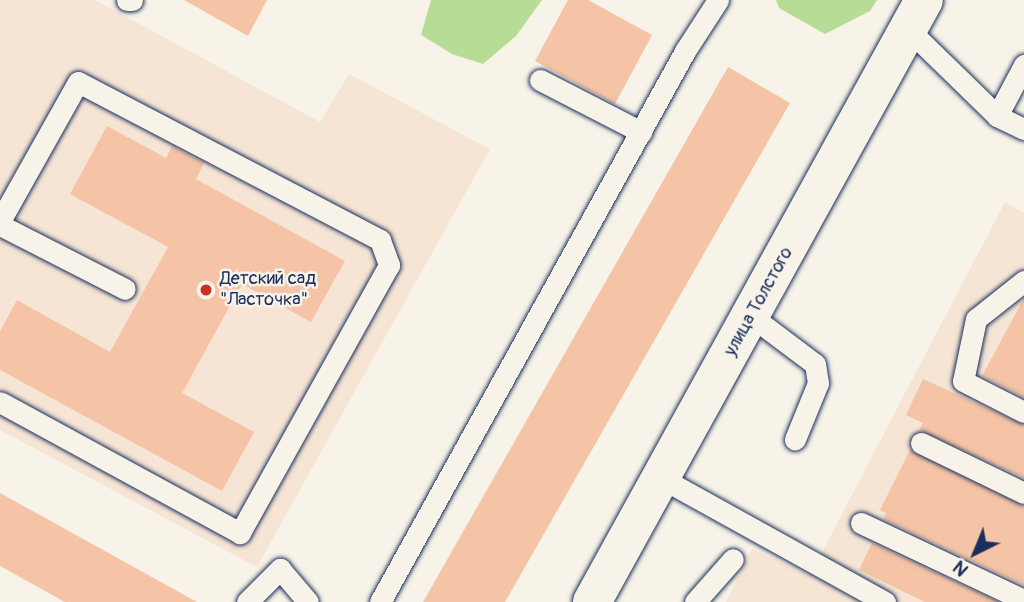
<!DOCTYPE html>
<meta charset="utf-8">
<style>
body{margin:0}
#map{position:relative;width:1024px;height:602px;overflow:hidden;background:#f7f3e8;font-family:Pangolin,sans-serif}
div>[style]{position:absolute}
.built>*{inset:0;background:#f6e5d4}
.green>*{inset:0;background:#b7dc96}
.building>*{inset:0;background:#f5c3a5}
.roads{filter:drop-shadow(0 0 2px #1b2f5e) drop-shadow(0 0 2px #1b2f5e)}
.lane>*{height:21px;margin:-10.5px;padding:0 10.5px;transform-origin:10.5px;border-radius:10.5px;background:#f7f3e8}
.street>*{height:38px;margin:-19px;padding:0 19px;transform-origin:19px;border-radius:19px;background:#f7f3e8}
.dots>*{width:19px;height:19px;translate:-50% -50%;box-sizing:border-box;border:4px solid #f7f3e8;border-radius:50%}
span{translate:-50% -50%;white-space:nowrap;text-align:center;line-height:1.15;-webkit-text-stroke:5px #f7f3e8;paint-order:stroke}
.poi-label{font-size:18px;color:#1b2f5e}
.left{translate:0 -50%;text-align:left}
.street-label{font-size:18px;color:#1b2f5e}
.north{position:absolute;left:940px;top:518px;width:70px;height:70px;-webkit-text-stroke:5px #f7f3e8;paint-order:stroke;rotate:223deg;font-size:19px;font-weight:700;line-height:28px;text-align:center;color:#1b2f5e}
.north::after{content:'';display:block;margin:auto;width:24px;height:32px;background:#1b2f5e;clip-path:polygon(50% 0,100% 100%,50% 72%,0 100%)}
</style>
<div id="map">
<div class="built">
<i style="clip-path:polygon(0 0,95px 0,320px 122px,349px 74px,490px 149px,257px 567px,0 430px)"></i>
<i style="clip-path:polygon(1005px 202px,1024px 213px,1024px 602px,726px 602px,752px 549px,810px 575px)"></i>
</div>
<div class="green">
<i style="clip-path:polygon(431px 0,542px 0,516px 36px,483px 64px,452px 54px,421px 35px)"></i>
<i style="clip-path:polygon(776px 0,877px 0,870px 11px,825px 34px,779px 8px)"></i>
</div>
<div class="building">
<i style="clip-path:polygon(184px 0,267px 0,248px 36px)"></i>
<i style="clip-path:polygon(568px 0,588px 0,652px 35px,615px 104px,535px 61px)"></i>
<i style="clip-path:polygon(728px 67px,790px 103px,505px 602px,423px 602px)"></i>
<i style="clip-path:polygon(107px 126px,166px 158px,172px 146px,204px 163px,196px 179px,345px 261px,311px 322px,242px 284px,182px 393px,254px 432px,222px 491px,0 370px,0 331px,17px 300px,110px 352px,168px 247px,70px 194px)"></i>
<i style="clip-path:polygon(1024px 298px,1024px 397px,982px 376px)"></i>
<i style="clip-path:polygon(923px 379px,1024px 425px,1024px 478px,919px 430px,923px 423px,906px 415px)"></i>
<i style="clip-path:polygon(910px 450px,1024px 506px,1024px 585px,883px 519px,886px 513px,880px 510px)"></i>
<i style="clip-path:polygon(0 493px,197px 602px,65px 602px,0 566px)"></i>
<i style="clip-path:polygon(872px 543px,998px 602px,925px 602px,859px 570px)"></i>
</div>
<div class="roads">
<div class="lane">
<i style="left:127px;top:0;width:5px"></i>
<i style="left:908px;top:29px;width:124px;rotate:44.3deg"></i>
<i style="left:997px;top:116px;width:30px;rotate:26deg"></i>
<i style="left:540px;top:80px;width:114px;rotate:27.2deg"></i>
<i style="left:997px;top:116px;width:58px;rotate:-62.1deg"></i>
<i style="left:0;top:221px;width:159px;rotate:-60.7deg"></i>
<i style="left:78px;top:82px;width:341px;rotate:27.6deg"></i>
<i style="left:380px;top:240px;width:27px;rotate:70deg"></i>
<i style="left:389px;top:265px;width:307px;rotate:119.1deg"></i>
<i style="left:240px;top:533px;width:273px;rotate:-151.4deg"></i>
<i style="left:0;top:225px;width:140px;rotate:27.1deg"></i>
<i style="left:1024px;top:281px;width:61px;rotate:141.6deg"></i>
<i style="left:976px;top:319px;width:63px;rotate:101.8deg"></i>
<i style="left:963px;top:381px;width:68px;rotate:26.9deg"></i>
<i style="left:751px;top:316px;width:80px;rotate:36.9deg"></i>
<i style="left:815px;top:364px;width:19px;rotate:81deg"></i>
<i style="left:818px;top:383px;width:61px;rotate:112.3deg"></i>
<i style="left:921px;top:443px;width:114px;rotate:25.9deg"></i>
<i style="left:663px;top:479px;width:254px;rotate:29deg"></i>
<i style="left:861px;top:523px;width:180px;rotate:25.3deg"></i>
<i style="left:247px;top:602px;width:47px;rotate:-45deg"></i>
<i style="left:280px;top:569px;width:43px;rotate:49.7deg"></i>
<i style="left:380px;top:602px;width:630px;rotate:-61.03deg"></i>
<i style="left:685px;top:51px;width:61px;rotate:-57.1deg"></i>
<i style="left:695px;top:602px;width:57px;rotate:-48.5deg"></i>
</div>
<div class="street">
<i style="left:592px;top:602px;width:687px;rotate:-61.12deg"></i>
</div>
</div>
<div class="dots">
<i style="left:206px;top:290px;background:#c8321e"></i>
</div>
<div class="poi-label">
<span class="left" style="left:220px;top:290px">Детский сад<br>"Ласточка"</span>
</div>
<div class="street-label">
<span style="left:759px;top:302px;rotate:-61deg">улица Толстого</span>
</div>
<div class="north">N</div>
</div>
